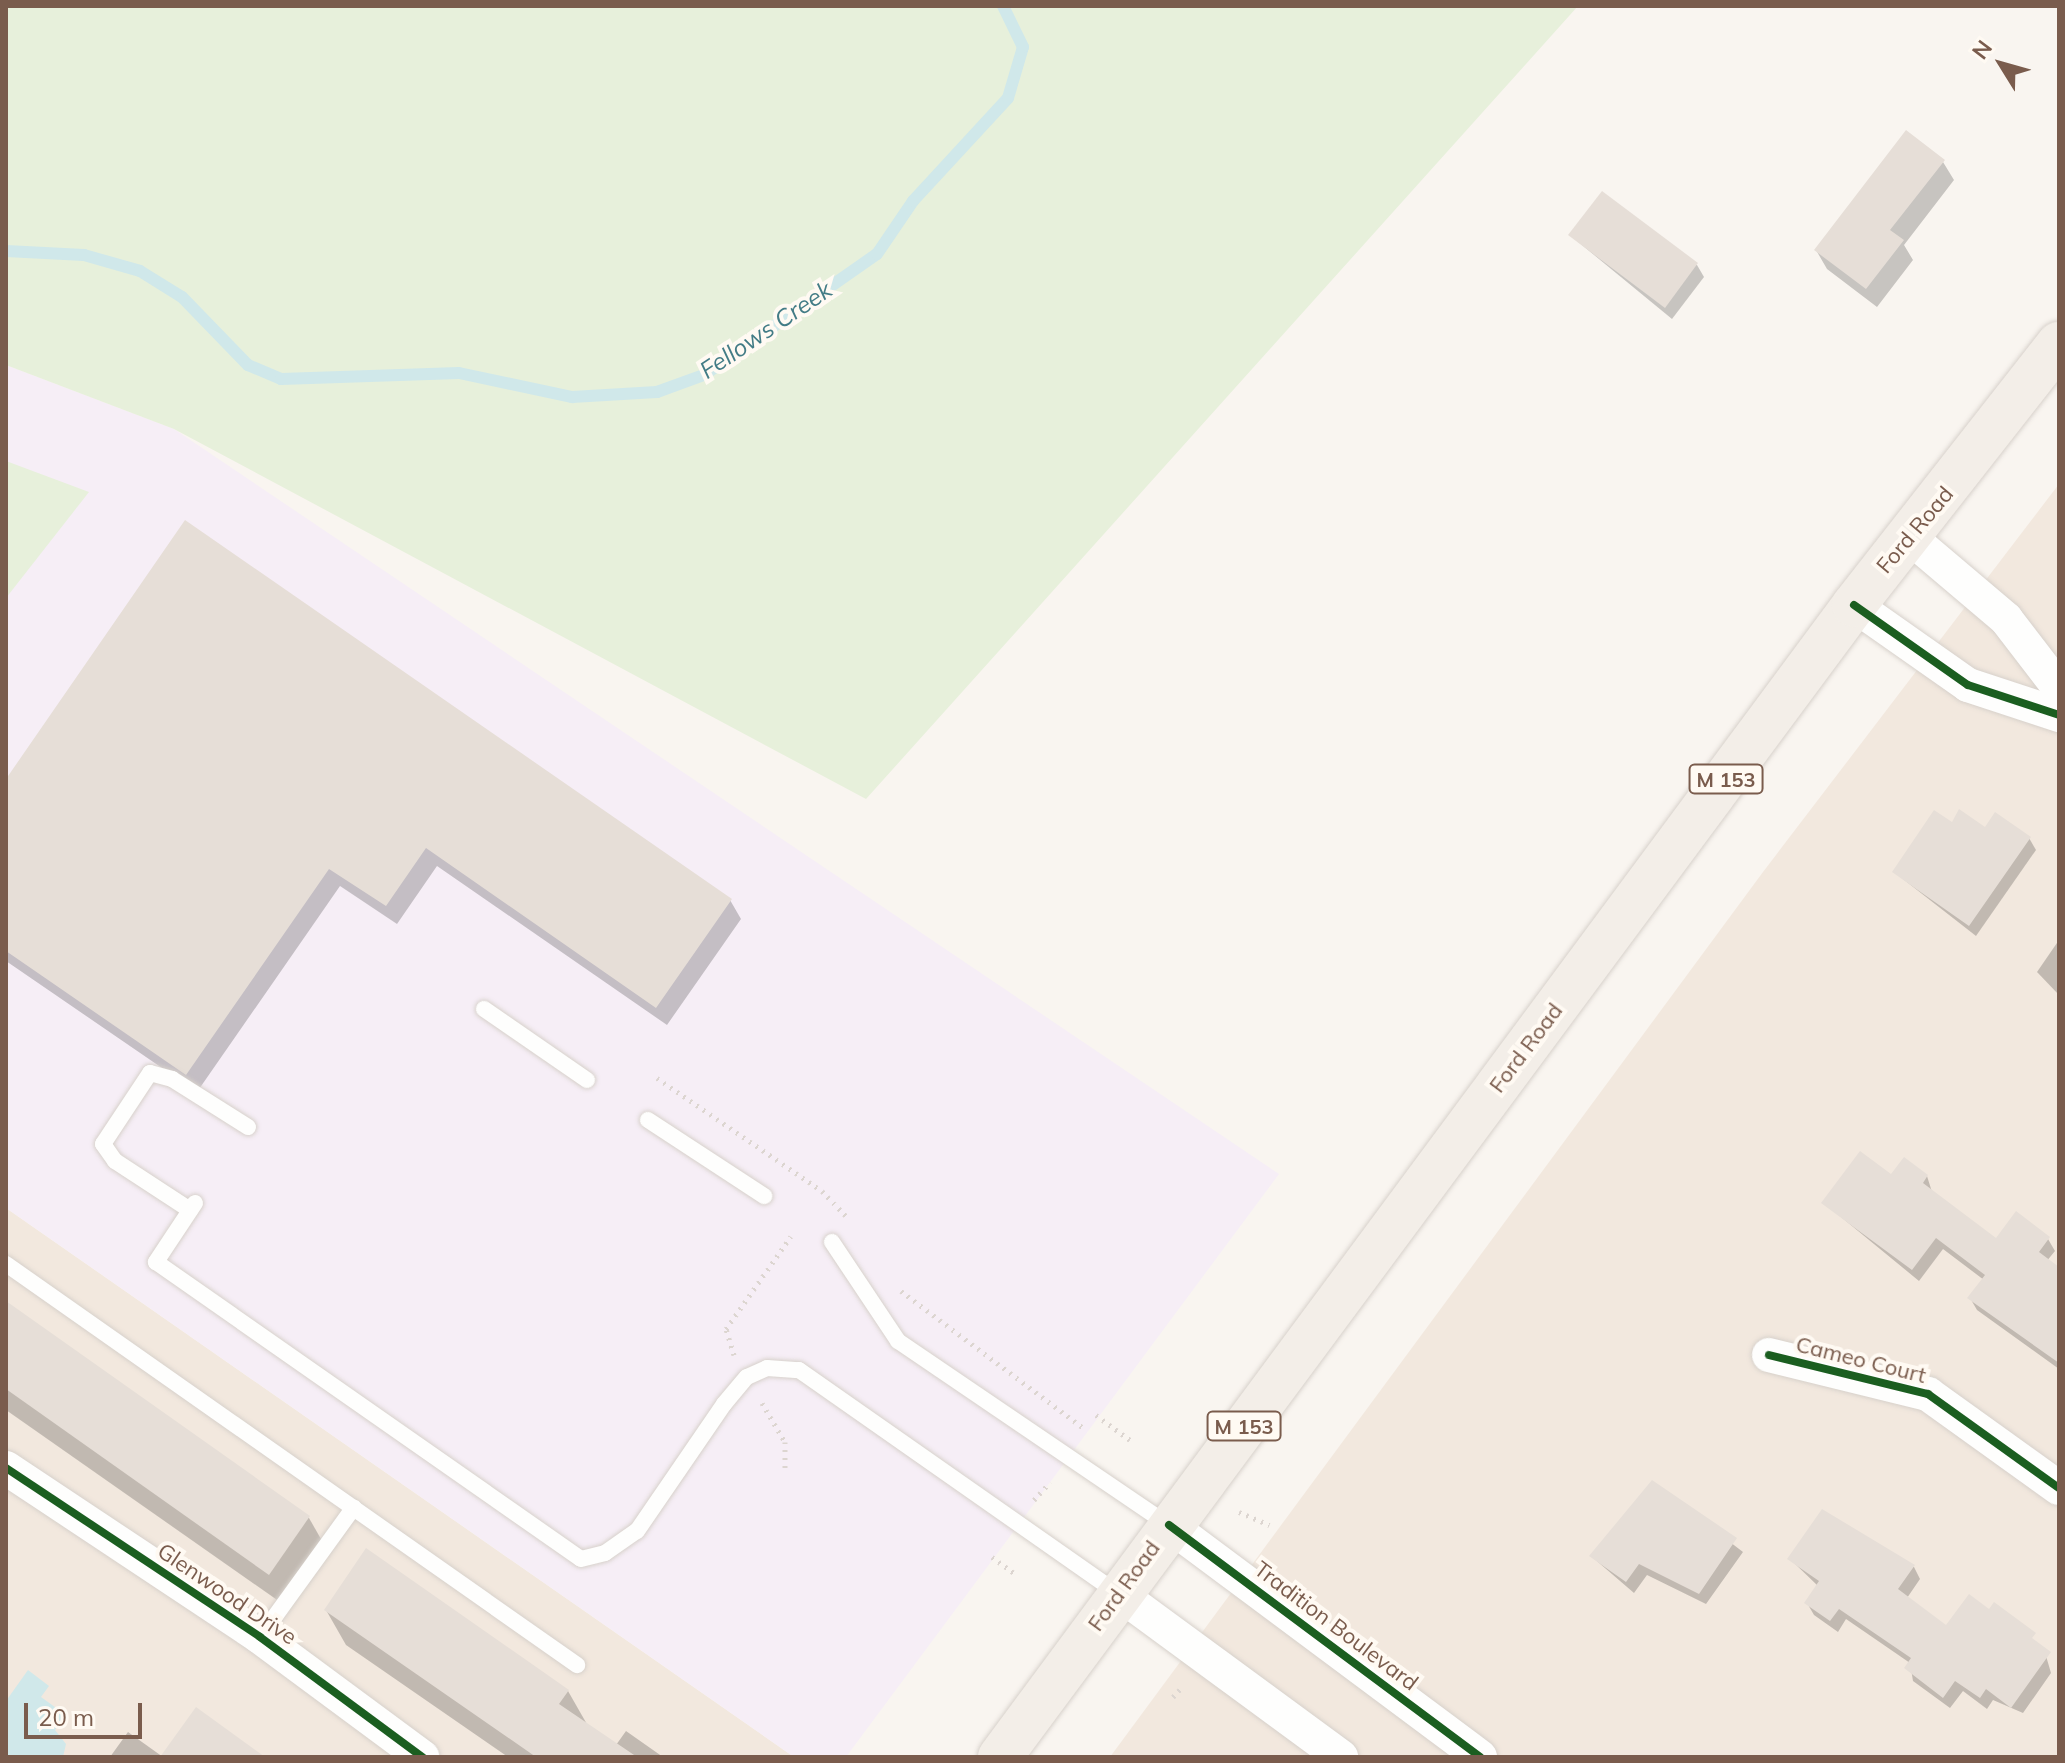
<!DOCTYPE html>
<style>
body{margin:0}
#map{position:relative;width:2065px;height:1763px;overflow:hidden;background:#f9f5f0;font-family:Mulish,sans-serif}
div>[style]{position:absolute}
.residential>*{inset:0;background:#f2e8de}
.education>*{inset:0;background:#f6eef6}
.green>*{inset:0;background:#e7f0db}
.water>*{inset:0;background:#d0e8ea}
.shadow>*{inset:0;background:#0003}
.stream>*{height:12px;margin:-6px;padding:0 6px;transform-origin:6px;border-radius:6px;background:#d0e8ea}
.building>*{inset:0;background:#e6ded7}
.path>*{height:5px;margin-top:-2.5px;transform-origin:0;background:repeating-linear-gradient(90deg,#dcd5d0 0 2px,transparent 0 8px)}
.roads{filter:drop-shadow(0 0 2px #d7d1cb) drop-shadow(0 0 2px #d7d1cb)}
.service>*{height:16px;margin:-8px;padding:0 8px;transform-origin:8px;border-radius:8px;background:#fefefd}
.minor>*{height:34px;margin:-17px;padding:0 17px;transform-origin:17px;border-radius:17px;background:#fefefd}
.primary>*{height:44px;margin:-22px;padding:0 22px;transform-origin:22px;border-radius:22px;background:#f3eee8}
.cycleway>*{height:8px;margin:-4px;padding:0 4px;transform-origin:4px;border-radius:4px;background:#1b5e20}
span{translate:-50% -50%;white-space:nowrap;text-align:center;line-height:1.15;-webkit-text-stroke:8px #fffaf3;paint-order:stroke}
.shield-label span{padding:2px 6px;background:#fffaf3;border:2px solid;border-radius:6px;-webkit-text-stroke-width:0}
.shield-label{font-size:20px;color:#7a5c4d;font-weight:700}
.street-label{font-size:22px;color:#7a5c4d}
.water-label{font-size:24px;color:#437c86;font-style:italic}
.frame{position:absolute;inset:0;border:8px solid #7a5c4d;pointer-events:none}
.north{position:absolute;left:1961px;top:24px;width:80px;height:80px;-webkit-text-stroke:6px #fffaf3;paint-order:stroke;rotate:307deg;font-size:22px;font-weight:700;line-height:32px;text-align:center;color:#7a5c4d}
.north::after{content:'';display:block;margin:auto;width:28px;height:36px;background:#7a5c4d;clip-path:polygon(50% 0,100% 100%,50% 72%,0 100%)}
.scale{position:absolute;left:24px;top:1703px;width:118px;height:36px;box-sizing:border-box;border:4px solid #7a5c4d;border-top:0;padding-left:10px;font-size:24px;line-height:28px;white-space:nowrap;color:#7a5c4d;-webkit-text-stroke:6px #fffaf3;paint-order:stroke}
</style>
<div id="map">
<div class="residential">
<i style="clip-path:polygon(2059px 484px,2059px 1757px,1110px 1757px,1763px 872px)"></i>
<i style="clip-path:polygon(6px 1208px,794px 1757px,6px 1757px)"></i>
</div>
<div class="education">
<i style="clip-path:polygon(6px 365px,174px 429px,1279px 1174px,846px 1757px,794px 1757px,6px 1208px)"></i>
</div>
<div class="green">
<i style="clip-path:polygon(6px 6px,1578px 6px,866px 799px,174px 429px,6px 365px)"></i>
<i style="clip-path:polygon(6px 461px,89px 492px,6px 598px)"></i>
</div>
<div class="water">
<i style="clip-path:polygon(28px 1670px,49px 1686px,41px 1697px,66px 1715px,55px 1730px,66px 1744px,63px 1757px,6px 1757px,6px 1701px)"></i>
</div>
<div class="shadow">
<i style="clip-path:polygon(1943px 162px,1954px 180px,1904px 245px,1913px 260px,1877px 307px,1827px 269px,1816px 250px)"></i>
<i style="clip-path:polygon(1571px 236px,1697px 265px,1704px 277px,1672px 319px)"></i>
<i style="clip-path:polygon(186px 523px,730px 900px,741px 919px,667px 1025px,437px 866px,397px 924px,340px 886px,197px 1092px,6px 961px,6px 783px)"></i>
<i style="clip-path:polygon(1952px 825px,2029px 838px,2036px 850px,1976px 936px,1894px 872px)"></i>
<i style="clip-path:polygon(2059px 940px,2059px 995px,2037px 972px)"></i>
<i style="clip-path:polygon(1927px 1176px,1932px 1192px,1996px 1240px,2048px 1239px,2055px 1251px,2046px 1262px,2059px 1276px,2059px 1369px,1977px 1310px,1970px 1298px,1984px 1280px,1943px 1249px,1919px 1281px,1824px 1203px,1892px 1177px)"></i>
<i style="clip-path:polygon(6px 1306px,309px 1518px,329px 1553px,290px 1609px,6px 1410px)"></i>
<i style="clip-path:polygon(1653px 1483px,1743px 1552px,1706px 1604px,1647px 1575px,1634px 1593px,1591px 1556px)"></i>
<i style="clip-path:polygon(1790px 1559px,1914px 1567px,1920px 1579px,1907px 1598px,1946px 1627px,2044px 1649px,2051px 1673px,2023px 1713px,1993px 1700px,1987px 1709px,1963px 1691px,1950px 1708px,1913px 1681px,1910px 1663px,1846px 1619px,1838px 1632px,1814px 1615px,1807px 1603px,1818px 1586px)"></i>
<i style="clip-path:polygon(326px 1610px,568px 1691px,588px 1726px,616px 1745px,626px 1731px,663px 1757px,508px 1757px,346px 1645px)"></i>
<i style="clip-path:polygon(128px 1732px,163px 1757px,261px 1757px,110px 1757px)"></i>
</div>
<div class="stream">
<i style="left:6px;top:251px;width:78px;rotate:2.9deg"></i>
<i style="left:84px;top:255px;width:58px;rotate:15.9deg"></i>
<i style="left:140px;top:271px;width:49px;rotate:31.8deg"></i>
<i style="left:182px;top:297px;width:95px;rotate:45.9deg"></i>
<i style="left:248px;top:365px;width:36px;rotate:23deg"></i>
<i style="left:281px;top:379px;width:178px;rotate:-1.9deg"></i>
<i style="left:459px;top:373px;width:116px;rotate:12deg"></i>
<i style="left:572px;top:397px;width:85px;rotate:-3.4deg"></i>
<i style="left:657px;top:392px;width:50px;rotate:-19.9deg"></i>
<i style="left:704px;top:375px;width:211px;rotate:-35deg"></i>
<i style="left:877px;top:254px;width:64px;rotate:-55.8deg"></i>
<i style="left:913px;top:201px;width:140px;rotate:-47.3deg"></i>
<i style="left:1008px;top:98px;width:53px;rotate:-73.6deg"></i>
<i style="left:1023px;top:47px;width:46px;rotate:-116deg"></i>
</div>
<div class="building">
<i style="clip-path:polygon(1906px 130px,1945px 160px,1890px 230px,1904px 240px,1866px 289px,1814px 250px)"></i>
<i style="clip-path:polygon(1602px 191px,1698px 263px,1665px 308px,1568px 235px)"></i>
<i style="clip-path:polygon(185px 520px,732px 899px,656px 1008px,426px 848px,386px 906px,329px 869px,186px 1075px,6px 951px,6px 779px)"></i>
<i style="clip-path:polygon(1959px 809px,1985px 827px,1995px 812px,2031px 837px,1969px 926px,1892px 872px,1934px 810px,1952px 822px)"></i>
<i style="clip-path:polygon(1860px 1151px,1891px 1174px,1904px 1157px,1928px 1175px,1923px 1183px,1996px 1238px,2016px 1211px,2050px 1237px,2039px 1252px,2059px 1267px,2059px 1363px,1967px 1298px,1985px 1275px,1936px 1238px,1912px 1270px,1821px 1203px)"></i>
<i style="clip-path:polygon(6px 1301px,310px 1516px,269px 1575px,6px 1389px)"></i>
<i style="clip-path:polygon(1652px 1480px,1737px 1538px,1699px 1594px,1639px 1564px,1626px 1582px,1589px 1556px)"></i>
<i style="clip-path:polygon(1822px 1509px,1915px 1565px,1898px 1589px,1946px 1625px,1969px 1594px,1989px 1609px,1994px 1602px,2036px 1633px,2032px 1638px,2051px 1652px,2011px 1708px,1986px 1689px,1980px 1698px,1955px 1681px,1943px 1698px,1904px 1668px,1911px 1658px,1839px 1609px,1830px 1621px,1804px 1603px,1819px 1581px,1787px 1559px)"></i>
<i style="clip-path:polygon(366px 1548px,569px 1690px,559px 1704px,637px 1757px,536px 1757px,324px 1610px)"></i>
<i style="clip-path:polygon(196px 1707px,265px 1757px,160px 1757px)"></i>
</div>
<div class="path">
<i style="left:657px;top:1078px;width:200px;rotate:34.4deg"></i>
<i style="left:822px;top:1191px;width:36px;rotate:46deg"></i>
<i style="left:901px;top:1291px;width:231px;rotate:36.9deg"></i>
<i style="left:734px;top:1355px;width:27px;rotate:-107deg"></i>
<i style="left:726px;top:1329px;width:113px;rotate:-55deg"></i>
<i style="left:762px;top:1403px;width:45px;rotate:59.5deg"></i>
<i style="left:785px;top:1442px;width:26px;rotate:90deg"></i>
<i style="left:1096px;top:1415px;width:42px;rotate:36.3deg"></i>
<i style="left:1034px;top:1500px;width:24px;rotate:-48deg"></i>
<i style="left:1239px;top:1512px;width:33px;rotate:23deg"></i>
<i style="left:992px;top:1557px;width:31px;rotate:36deg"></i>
<i style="left:1173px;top:1697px;width:13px;rotate:-48deg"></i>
</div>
<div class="roads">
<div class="service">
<i style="left:484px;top:1009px;width:125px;rotate:34.6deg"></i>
<i style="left:648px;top:1120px;width:139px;rotate:33.2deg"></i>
<i style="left:195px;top:1203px;width:71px;rotate:123.5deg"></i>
<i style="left:156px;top:1262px;width:518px;rotate:34.95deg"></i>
<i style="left:581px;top:1559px;width:25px;rotate:-14deg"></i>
<i style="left:605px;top:1553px;width:39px;rotate:-35deg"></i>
<i style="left:637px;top:1531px;width:154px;rotate:-55.6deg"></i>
<i style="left:724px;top:1404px;width:35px;rotate:-50deg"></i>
<i style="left:747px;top:1377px;width:22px;rotate:-24deg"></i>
<i style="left:767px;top:1368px;width:32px;rotate:4deg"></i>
<i style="left:799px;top:1370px;width:389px;rotate:35deg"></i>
<i style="left:190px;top:1210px;width:90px;rotate:-146.8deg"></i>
<i style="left:115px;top:1161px;width:21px;rotate:-125deg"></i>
<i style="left:103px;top:1144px;width:85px;rotate:-56.5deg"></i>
<i style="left:150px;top:1073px;width:23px;rotate:15deg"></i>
<i style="left:172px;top:1079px;width:90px;rotate:32.3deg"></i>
<i style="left:832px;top:1242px;width:119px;rotate:56.3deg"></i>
<i style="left:898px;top:1341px;width:328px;rotate:34.2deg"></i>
<i style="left:6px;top:1264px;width:698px;rotate:35.08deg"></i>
<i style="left:260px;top:1637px;width:160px;rotate:-54.1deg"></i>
</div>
<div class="minor">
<i style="left:1907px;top:535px;width:130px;rotate:40.3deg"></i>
<i style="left:2006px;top:619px;width:87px;rotate:52.5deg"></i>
<i style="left:1854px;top:605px;width:139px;rotate:35.1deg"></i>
<i style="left:1968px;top:685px;width:96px;rotate:18.2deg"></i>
<i style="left:1769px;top:1355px;width:164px;rotate:13.8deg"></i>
<i style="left:1928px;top:1394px;width:161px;rotate:35.7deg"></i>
<i style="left:6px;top:1468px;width:305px;rotate:33.6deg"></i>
<i style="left:260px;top:1637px;width:202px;rotate:36.5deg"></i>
<i style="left:1169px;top:1525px;width:388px;rotate:36.7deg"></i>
<i style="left:1118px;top:1593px;width:277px;rotate:36.3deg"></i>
</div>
<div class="primary">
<i style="left:1000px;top:1757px;width:1434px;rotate:-53.45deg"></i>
<i style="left:1854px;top:605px;width:332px;rotate:-51.9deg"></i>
</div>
</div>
<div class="cycleway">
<i style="left:1854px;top:605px;width:139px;rotate:35.1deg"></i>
<i style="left:1968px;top:685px;width:96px;rotate:18.2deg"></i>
<i style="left:1769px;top:1355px;width:164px;rotate:13.8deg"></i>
<i style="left:1928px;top:1394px;width:161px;rotate:35.7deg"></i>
<i style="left:6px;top:1468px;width:305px;rotate:33.6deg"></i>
<i style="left:260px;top:1637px;width:202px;rotate:36.5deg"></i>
<i style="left:1169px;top:1525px;width:388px;rotate:36.7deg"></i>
</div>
<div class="shield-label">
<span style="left:1726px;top:779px">M 153</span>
<span style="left:1244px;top:1426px">M 153</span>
</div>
<div class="street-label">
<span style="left:1915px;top:530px;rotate:-50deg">Ford Road</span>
<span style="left:1526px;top:1048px;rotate:-53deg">Ford Road</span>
<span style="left:1861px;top:1360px;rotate:14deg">Cameo Court</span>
<span style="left:1124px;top:1586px;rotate:-54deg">Ford Road</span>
<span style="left:227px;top:1594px;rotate:34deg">Glenwood Drive</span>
<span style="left:1336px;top:1626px;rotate:37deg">Tradition Boulevard</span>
</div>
<div class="water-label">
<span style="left:766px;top:330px;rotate:-34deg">Fellows Creek</span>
</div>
<div class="frame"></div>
<div class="north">N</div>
<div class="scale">20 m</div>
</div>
